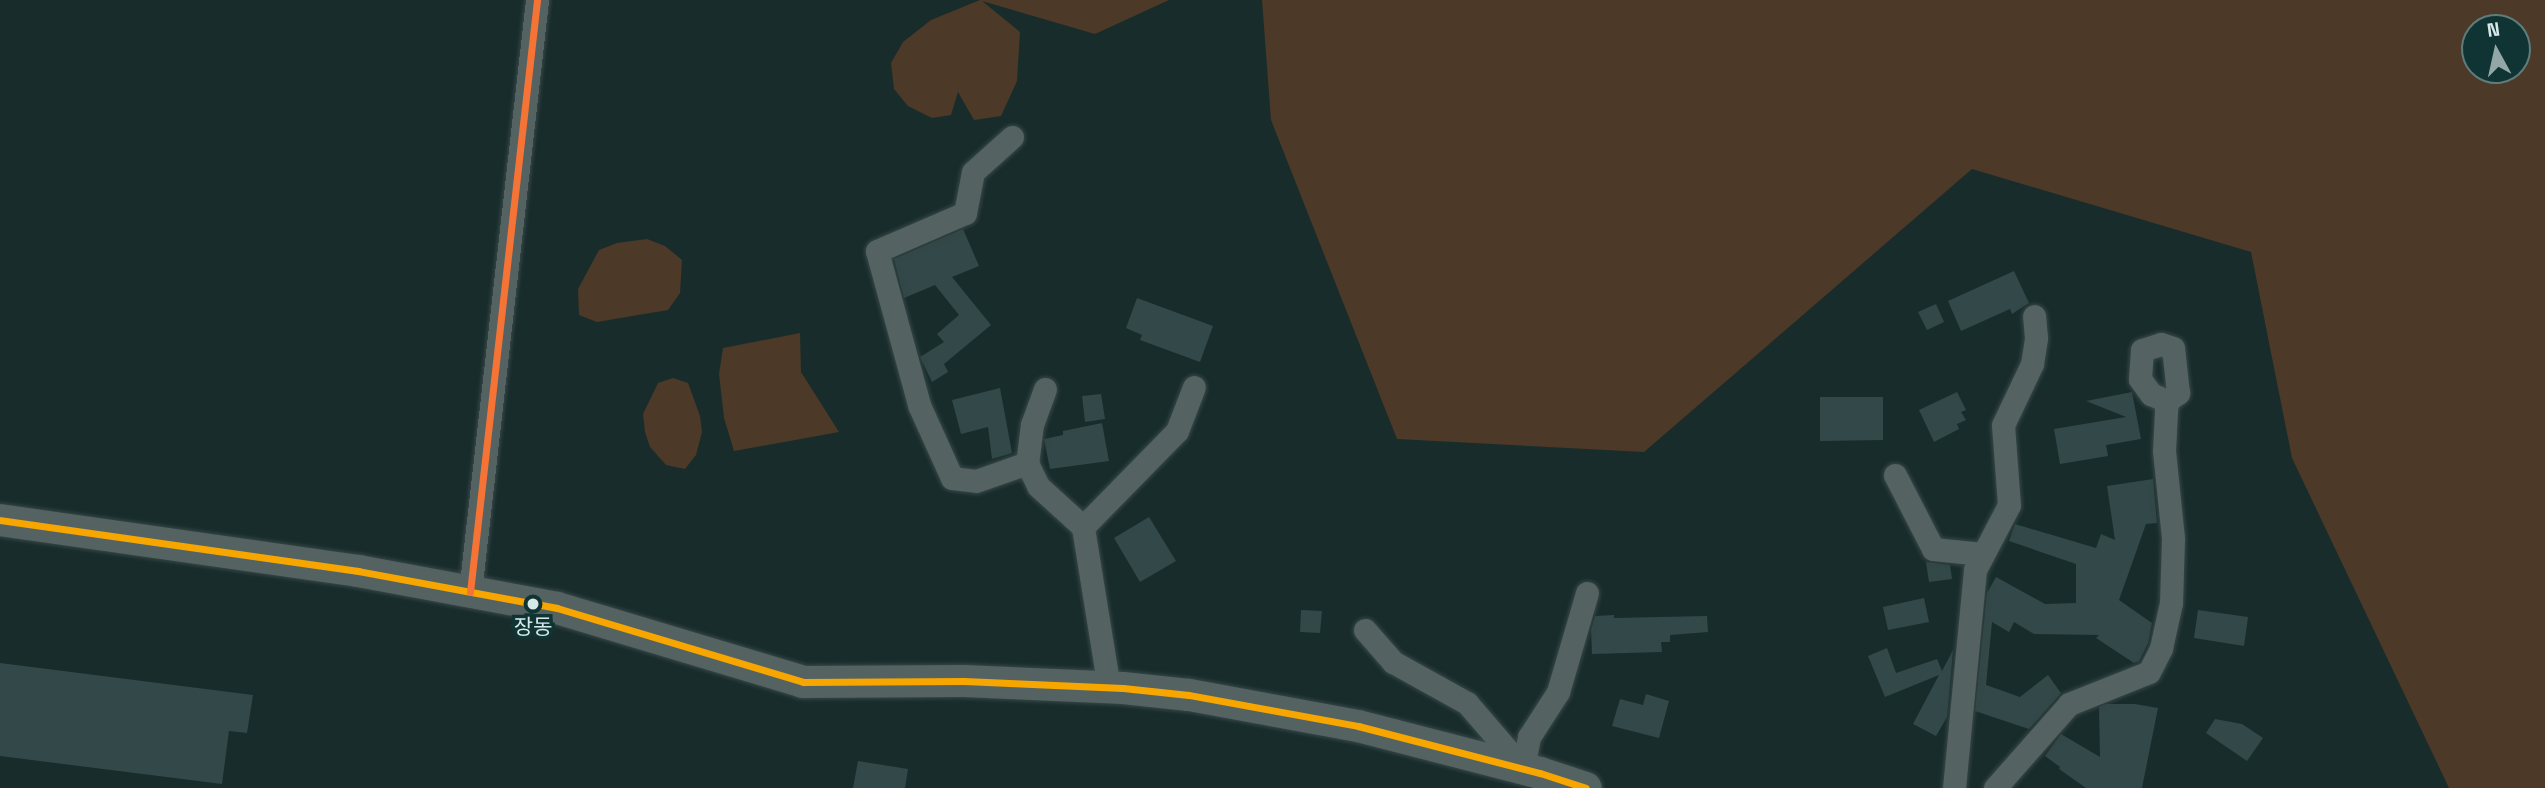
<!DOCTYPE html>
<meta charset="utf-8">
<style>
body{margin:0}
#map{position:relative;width:2545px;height:788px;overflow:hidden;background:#182c2c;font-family:"Space Grotesk","Noto Sans KR",sans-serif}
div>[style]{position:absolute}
.green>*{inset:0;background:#4d3927}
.building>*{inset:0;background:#334848}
.roads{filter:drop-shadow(0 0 2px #384747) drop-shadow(0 0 2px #384747)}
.street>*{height:23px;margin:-11.5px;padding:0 11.5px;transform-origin:11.5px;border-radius:11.5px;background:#546262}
.secondary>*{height:32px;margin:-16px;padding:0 16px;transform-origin:16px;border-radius:16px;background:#546262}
.bus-1>*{height:7px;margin:-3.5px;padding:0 3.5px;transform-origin:3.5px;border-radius:3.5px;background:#f7a600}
.bus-2>*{height:7px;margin:-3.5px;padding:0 3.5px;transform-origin:3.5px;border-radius:3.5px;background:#f57335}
.dots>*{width:19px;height:19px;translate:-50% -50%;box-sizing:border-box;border:4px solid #103434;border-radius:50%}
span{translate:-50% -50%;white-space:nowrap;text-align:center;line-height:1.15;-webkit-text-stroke:7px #103434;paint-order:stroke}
.bus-label{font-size:21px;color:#d6e9e9}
.north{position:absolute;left:2461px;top:14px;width:70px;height:70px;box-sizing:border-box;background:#103434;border:2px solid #5f7c7c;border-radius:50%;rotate:352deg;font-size:19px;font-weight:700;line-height:28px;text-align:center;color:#d6e9e9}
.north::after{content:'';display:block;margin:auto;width:24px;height:32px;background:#94a7a7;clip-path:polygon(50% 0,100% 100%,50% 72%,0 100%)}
</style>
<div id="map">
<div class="green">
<i style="clip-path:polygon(980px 0,1169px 0,1095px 34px,982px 1px,1020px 32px,1017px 81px,1001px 116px,974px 120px,958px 92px,951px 115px,932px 118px,908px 106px,894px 89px,891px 63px,903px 42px,931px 20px)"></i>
<i style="clip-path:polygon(evenodd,1262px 0,2545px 0,2545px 788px,2449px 788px,2292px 458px,2251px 252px,1972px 169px,1644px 452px,1397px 439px,1271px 120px,1262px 0,2475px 28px,2517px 28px,2517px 70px,2475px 70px,2475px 28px)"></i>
<i style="clip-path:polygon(647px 239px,665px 246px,682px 260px,680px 293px,668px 310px,597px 322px,579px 315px,578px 289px,599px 250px,617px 243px)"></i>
<i style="clip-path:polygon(800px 333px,801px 372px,839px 432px,734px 451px,724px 418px,719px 374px,723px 348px)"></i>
<i style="clip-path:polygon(673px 378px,688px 383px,700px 416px,702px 432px,696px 455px,685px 469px,666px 465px,650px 447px,645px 432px,643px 414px,658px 383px)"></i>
</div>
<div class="building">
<i style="clip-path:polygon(963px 229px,979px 266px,952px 277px,991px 325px,944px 364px,948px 372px,932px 382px,920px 357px,944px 342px,937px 334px,959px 315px,935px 285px,904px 298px,894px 259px)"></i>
<i style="clip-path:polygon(2014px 271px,2029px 303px,2012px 314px,2010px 309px,1961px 331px,1948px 301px)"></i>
<i style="clip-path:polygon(1137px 298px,1213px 326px,1200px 362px,1140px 340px,1142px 335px,1126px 328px)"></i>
<i style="clip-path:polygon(1936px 304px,1944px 322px,1927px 330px,1918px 312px)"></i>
<i style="clip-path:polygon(1000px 388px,1012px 453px,992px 459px,988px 427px,961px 434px,952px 400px)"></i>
<i style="clip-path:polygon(1957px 392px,1966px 410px,1961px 412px,1966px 420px,1957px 424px,1959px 429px,1934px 442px,1919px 410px)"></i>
<i style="clip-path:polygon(2132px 392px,2141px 439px,2106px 445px,2108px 456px,2060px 464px,2054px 429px,2126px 417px,2086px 401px)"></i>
<i style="clip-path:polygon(1101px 394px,1105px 419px,1085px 422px,1082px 396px)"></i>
<i style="clip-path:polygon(1820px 397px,1883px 397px,1883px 440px,1820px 441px)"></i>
<i style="clip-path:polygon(1102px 423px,1109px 461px,1050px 469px,1044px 439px,1063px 435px,1063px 431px)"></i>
<i style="clip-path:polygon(2153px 479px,2157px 523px,2146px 524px,2119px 600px,2152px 623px,2148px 643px,2139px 661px,2134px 663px,2096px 638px,2099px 635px,2034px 634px,2014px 622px,2009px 632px,1992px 622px,1986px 685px,2020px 697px,2048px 675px,2061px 693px,2029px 729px,1975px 711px,1987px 593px,1996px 577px,2045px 604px,2076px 603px,2076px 564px,2009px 541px,2015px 524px,2096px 548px,2101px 534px,2115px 540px,2107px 486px)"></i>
<i style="clip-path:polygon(1149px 517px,1176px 561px,1140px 582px,1114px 538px)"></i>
<i style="clip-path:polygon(1926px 562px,1950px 565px,1952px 579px,1929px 582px)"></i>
<i style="clip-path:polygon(1924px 598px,1929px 622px,1888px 630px,1883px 607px)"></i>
<i style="clip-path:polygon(1301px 610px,1322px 611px,1320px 633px,1300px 632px)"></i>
<i style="clip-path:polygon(2198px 610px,2248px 617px,2244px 646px,2194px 638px)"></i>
<i style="clip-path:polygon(1614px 615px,1614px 618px,1707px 616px,1708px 632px,1670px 635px,1670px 642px,1661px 642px,1662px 652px,1592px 654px,1591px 630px,1595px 616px)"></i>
<i style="clip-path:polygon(1887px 648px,1896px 673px,1937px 659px,1942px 671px,1953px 650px,1947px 717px,1936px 736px,1913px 724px,1939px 675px,1885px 697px,1868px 656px)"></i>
<i style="clip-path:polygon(0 663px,253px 695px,247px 733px,229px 731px,222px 784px,0 756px)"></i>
<i style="clip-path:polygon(1646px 694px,1669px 701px,1659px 738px,1612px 726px,1620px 699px,1643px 705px)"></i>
<i style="clip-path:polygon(2106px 704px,2135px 704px,2158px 708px,2142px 788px,2086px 788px,2059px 769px,2060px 767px,2045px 756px,2061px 734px,2100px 757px,2099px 707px)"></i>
<i style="clip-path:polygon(2215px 719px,2242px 724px,2263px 738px,2247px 761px,2206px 733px)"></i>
<i style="clip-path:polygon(858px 761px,908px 769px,905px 788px,853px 788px)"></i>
</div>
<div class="roads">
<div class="street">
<i style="left:1012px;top:137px;width:52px;rotate:138.1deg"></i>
<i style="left:973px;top:172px;width:42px;rotate:101deg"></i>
<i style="left:965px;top:213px;width:96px;rotate:156.6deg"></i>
<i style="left:877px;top:251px;width:160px;rotate:74.7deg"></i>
<i style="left:919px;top:405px;width:80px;rotate:65.7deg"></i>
<i style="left:952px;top:478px;width:24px;rotate:7deg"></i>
<i style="left:976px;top:481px;width:54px;rotate:-19.4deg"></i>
<i style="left:1045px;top:389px;width:37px;rotate:110deg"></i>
<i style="left:1032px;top:424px;width:39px;rotate:97deg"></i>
<i style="left:1027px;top:463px;width:25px;rotate:64deg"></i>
<i style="left:1038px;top:486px;width:61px;rotate:42.3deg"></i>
<i style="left:1895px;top:475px;width:83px;rotate:62.8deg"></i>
<i style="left:1933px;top:549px;width:50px;rotate:5.7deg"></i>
<i style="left:470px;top:592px;width:596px;rotate:-83.54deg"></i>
<i style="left:1365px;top:630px;width:43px;rotate:48.8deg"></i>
<i style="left:1393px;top:662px;width:85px;rotate:29deg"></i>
<i style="left:1467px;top:703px;width:86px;rotate:49.3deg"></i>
<i style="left:1109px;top:688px;width:163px;rotate:-99.2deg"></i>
<i style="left:1083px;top:527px;width:134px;rotate:-45.6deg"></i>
<i style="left:1177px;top:431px;width:47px;rotate:-68.9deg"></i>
<i style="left:1523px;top:768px;width:32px;rotate:-79deg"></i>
<i style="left:1529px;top:737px;width:54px;rotate:-57.2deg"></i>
<i style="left:1558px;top:692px;width:103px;rotate:-73.7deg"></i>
<i style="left:1954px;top:788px;width:219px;rotate:-84.5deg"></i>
<i style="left:1975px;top:570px;width:73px;rotate:-62.4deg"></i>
<i style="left:2009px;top:505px;width:80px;rotate:-94.3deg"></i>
<i style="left:2003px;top:425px;width:68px;rotate:-64.6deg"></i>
<i style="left:2032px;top:364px;width:26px;rotate:-81deg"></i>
<i style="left:2036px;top:338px;width:22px;rotate:-95deg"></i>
<i style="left:1995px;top:788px;width:112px;rotate:-48.6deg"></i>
<i style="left:2069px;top:704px;width:86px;rotate:-21.8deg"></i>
<i style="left:2149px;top:672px;width:27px;rotate:-63deg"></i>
<i style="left:2161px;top:648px;width:46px;rotate:-77.5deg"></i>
<i style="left:2171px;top:603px;width:65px;rotate:-88.2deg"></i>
<i style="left:2173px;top:538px;width:87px;rotate:-95.9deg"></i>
<i style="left:2164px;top:451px;width:40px;rotate:-87.1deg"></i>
<i style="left:2166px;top:411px;width:10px;rotate:-84deg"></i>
<i style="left:2167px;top:401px;width:14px;rotate:-36deg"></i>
<i style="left:2178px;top:393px;width:45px;rotate:-96.3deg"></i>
<i style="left:2173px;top:348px;width:13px;rotate:-162deg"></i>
<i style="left:2161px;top:344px;width:20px;rotate:162deg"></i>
<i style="left:2142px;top:350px;width:29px;rotate:94deg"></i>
<i style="left:2140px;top:379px;width:19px;rotate:54deg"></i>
<i style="left:2151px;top:394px;width:17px;rotate:24deg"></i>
</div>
<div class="secondary">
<i style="left:0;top:520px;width:362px;rotate:8.1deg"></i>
<i style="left:358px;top:571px;width:202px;rotate:10.5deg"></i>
<i style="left:557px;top:608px;width:257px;rotate:16.7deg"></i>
<i style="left:803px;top:682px;width:161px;rotate:-0.4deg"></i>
<i style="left:964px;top:681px;width:159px;rotate:2.5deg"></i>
<i style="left:1123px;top:688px;width:66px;rotate:6.1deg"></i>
<i style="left:1189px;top:695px;width:172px;rotate:10.4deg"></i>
<i style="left:1358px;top:726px;width:188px;rotate:14.5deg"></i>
<i style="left:1540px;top:773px;width:48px;rotate:18.1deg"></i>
</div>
</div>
<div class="bus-1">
<i style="left:0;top:520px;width:362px;rotate:8.1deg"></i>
<i style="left:358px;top:571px;width:202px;rotate:10.5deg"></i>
<i style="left:557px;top:608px;width:257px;rotate:16.7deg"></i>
<i style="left:803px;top:682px;width:161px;rotate:-0.4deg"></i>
<i style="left:964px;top:681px;width:159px;rotate:2.5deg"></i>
<i style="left:1123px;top:688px;width:66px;rotate:6.1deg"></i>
<i style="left:1189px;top:695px;width:172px;rotate:10.4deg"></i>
<i style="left:1358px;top:726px;width:188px;rotate:14.5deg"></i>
<i style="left:1540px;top:773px;width:48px;rotate:18.1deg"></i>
</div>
<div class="bus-2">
<i style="left:470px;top:592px;width:596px;rotate:-83.54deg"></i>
</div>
<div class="dots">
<i style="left:533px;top:604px;background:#d6e9e9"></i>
</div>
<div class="bus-label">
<span style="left:533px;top:627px">장동</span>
</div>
<div class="north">N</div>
</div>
